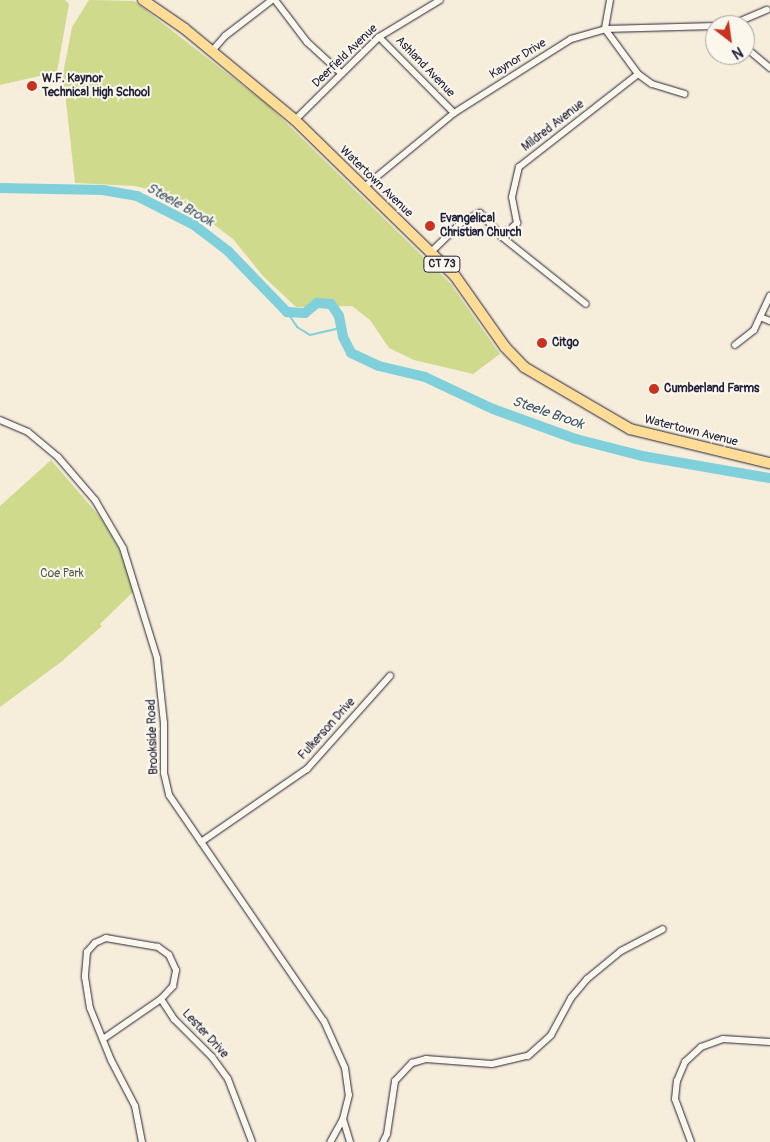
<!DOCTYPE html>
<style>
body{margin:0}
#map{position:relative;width:770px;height:1142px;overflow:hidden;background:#f7eddb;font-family:Pangolin,sans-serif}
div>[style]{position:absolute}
.green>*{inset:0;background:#cfda8d}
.stream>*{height:2px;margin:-1px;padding:0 1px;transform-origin:1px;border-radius:1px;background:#80d0dc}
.river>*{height:10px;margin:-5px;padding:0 5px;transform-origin:5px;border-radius:5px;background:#80d0dc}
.roads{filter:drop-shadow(0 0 1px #22223b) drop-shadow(0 0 1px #22223b)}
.street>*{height:6px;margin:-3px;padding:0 3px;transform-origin:3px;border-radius:3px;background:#fbf7ec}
.primary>*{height:10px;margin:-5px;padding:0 5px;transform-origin:5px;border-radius:5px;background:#ffdd96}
.dots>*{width:14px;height:14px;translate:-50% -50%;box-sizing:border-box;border:2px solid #fbf7ec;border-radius:50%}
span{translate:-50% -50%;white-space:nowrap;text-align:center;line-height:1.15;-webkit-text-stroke:4px #fbf7ec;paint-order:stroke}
.shield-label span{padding:1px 4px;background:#fbf7ec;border:1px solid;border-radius:4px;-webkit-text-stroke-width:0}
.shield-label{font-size:11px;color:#22223b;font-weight:700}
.street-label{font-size:12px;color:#22223b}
.poi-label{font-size:12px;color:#22223b;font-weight:700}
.left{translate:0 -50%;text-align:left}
.park-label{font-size:12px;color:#565954}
.water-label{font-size:14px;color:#3e566b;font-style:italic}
.north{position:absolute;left:705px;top:15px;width:50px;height:50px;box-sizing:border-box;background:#fbf7ec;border:1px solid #a4a2a5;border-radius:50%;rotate:150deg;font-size:14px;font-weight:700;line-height:20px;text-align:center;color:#22223b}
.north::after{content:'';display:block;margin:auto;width:18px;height:22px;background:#c8321e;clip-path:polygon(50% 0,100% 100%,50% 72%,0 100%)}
</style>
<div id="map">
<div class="green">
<i style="clip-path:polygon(0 0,65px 0,69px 4px,57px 72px,0 85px)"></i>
<i style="clip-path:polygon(89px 0,134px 1px,269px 106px,450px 283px,500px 354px,473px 374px,414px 360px,389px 348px,370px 320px,352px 306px,296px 307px,263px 276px,233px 239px,188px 205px,158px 192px,135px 186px,75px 183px,63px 74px,72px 27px)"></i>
<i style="clip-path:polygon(51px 460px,101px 518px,118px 547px,135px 590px,100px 624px,102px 626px,61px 662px,0 707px,0 506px)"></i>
</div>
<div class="stream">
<i style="left:287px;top:312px;width:18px;rotate:56deg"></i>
<i style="left:297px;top:327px;width:15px;rotate:32deg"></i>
<i style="left:310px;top:335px;width:32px;rotate:-13deg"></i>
</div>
<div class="river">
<i style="left:0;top:188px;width:103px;rotate:1.1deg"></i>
<i style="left:103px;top:190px;width:35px;rotate:10deg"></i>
<i style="left:137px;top:196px;width:64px;rotate:27deg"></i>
<i style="left:194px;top:225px;width:43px;rotate:37.4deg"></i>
<i style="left:228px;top:251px;width:85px;rotate:46deg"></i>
<i style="left:287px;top:312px;width:18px;rotate:3deg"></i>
<i style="left:305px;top:313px;width:16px;rotate:-40deg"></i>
<i style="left:317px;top:303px;width:14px;rotate:4deg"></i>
<i style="left:331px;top:304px;width:14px;rotate:56deg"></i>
<i style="left:339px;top:316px;width:21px;rotate:79deg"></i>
<i style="left:343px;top:337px;width:18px;rotate:63deg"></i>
<i style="left:351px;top:353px;width:31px;rotate:25deg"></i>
<i style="left:379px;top:366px;width:47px;rotate:13.4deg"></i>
<i style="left:425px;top:377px;width:75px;rotate:25.2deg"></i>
<i style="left:493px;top:409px;width:88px;rotate:19.9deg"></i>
<i style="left:576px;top:439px;width:68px;rotate:14.4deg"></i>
<i style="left:642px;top:456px;width:130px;rotate:9.8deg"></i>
</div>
<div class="roads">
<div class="street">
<i style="left:275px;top:0;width:53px;rotate:52.7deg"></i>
<i style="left:307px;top:42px;width:47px;rotate:42.4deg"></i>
<i style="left:610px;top:0;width:29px;rotate:100deg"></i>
<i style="left:605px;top:29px;width:56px;rotate:53.7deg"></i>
<i style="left:638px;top:74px;width:17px;rotate:36deg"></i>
<i style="left:652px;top:84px;width:34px;rotate:17deg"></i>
<i style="left:731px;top:25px;width:39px;rotate:-23deg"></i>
<i style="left:379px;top:37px;width:107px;rotate:45.4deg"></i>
<i style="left:745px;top:47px;width:33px;rotate:40deg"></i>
<i style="left:212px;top:51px;width:20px;rotate:-49deg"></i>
<i style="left:225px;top:36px;width:59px;rotate:-37.5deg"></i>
<i style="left:295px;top:120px;width:118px;rotate:-44.7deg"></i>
<i style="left:379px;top:37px;width:71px;rotate:-31.2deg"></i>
<i style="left:363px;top:188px;width:118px;rotate:-39.5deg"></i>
<i style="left:454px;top:113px;width:138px;rotate:-32.3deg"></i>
<i style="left:571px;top:39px;width:35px;rotate:-16deg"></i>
<i style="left:605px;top:29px;width:110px;rotate:-1.6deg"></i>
<i style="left:502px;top:237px;width:21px;rotate:-43deg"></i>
<i style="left:517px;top:223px;width:26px;rotate:-101deg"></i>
<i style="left:512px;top:197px;width:31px;rotate:-77deg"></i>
<i style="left:519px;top:167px;width:151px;rotate:-38deg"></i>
<i style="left:431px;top:252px;width:43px;rotate:-44.1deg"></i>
<i style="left:462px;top:222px;width:20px;rotate:-27deg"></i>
<i style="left:480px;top:213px;width:33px;rotate:47deg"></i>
<i style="left:502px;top:237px;width:107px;rotate:38.6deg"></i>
<i style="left:760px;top:317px;width:11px;rotate:22deg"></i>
<i style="left:735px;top:345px;width:24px;rotate:-38deg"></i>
<i style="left:754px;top:330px;width:38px;rotate:-65deg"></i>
<i style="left:0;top:420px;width:30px;rotate:23deg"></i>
<i style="left:28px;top:432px;width:39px;rotate:40deg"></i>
<i style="left:58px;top:457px;width:57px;rotate:49.3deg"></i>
<i style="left:95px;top:500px;width:56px;rotate:59.7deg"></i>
<i style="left:123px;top:548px;width:115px;rotate:72.8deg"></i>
<i style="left:157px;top:658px;width:65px;rotate:83.9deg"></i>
<i style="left:164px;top:723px;width:50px;rotate:90deg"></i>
<i style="left:164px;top:773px;width:23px;rotate:77deg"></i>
<i style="left:169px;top:795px;width:274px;rotate:55.6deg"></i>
<i style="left:324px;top:1021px;width:51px;rotate:65.9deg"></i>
<i style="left:345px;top:1068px;width:27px;rotate:82deg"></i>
<i style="left:349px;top:1095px;width:25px;rotate:104deg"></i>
<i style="left:343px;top:1119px;width:26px;rotate:119deg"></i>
<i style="left:201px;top:842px;width:129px;rotate:-34.6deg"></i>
<i style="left:307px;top:769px;width:125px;rotate:-48.3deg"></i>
<i style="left:161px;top:999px;width:24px;rotate:57deg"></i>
<i style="left:174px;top:1019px;width:54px;rotate:45deg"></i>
<i style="left:212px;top:1057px;width:27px;rotate:54deg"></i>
<i style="left:228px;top:1079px;width:67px;rotate:69.1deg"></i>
<i style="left:103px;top:1039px;width:70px;rotate:-34.6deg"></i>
<i style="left:161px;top:999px;width:18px;rotate:-47deg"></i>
<i style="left:173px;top:986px;width:16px;rotate:-79deg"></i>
<i style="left:176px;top:970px;width:17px;rotate:-115deg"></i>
<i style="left:169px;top:955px;width:14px;rotate:-144deg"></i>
<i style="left:158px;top:947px;width:53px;rotate:-170.2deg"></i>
<i style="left:106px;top:938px;width:12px;rotate:156deg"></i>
<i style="left:95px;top:943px;width:12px;rotate:132deg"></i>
<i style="left:87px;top:952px;width:25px;rotate:95deg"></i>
<i style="left:85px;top:977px;width:31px;rotate:81deg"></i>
<i style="left:90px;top:1008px;width:56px;rotate:68deg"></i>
<i style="left:111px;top:1060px;width:52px;rotate:62.4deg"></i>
<i style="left:135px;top:1106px;width:37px;rotate:79deg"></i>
<i style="left:343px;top:1119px;width:24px;rotate:73deg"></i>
<i style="left:383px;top:1142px;width:9px;rotate:-63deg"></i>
<i style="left:387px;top:1134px;width:54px;rotate:-81.4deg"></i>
<i style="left:395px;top:1081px;width:25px;rotate:-47deg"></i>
<i style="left:412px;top:1063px;width:15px;rotate:-16deg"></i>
<i style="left:426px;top:1059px;width:66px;rotate:4.3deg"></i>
<i style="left:492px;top:1064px;width:37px;rotate:-13deg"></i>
<i style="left:528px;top:1056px;width:31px;rotate:-42deg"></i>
<i style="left:551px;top:1035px;width:42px;rotate:-61.6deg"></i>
<i style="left:571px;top:998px;width:25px;rotate:-50deg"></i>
<i style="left:587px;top:979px;width:44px;rotate:-39.5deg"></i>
<i style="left:621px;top:951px;width:47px;rotate:-27.6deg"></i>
<i style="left:691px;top:1142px;width:46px;rotate:-110.4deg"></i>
<i style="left:675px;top:1099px;width:18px;rotate:-84deg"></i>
<i style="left:677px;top:1081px;width:21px;rotate:-67deg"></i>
<i style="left:685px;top:1062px;width:22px;rotate:-43deg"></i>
<i style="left:701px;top:1047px;width:23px;rotate:-20deg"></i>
<i style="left:723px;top:1039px;width:47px;rotate:3.7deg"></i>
</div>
<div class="primary">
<i style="left:143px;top:0;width:51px;rotate:34.6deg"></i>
<i style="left:185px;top:29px;width:143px;rotate:39.6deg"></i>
<i style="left:295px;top:120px;width:223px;rotate:44.3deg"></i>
<i style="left:455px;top:276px;width:87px;rotate:54.8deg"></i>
<i style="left:505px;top:347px;width:28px;rotate:46deg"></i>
<i style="left:524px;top:367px;width:123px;rotate:30.3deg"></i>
<i style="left:630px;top:429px;width:144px;rotate:13.7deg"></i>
</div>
</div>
<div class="dots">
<i style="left:32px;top:86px;background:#c8321e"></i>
<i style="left:430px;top:226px;background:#c8321e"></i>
<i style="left:542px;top:343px;background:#c8321e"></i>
<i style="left:654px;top:389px;background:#c8321e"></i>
</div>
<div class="shield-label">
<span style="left:442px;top:264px">CT 73</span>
</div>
<div class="street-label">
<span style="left:345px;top:56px;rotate:-44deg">Deerfield Avenue</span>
<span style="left:518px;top:59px;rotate:-32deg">Kaynor Drive</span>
<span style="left:425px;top:67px;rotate:46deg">Ashland Avenue</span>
<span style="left:553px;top:126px;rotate:-38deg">Mildred Avenue</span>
<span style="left:376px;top:182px;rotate:44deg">Watertown Avenue</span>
<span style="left:691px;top:431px;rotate:14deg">Watertown Avenue</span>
<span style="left:327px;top:729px;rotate:-48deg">Fulkerson Drive</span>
<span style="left:153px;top:737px;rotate:-92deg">Brookside Road</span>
<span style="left:205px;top:1034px;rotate:47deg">Lester Drive</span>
</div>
<div class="poi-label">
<span class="left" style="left:42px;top:86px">W.F. Kaynor<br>Technical High School</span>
<span class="left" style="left:440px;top:226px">Evangelical<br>Christian Church</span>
<span class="left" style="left:552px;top:343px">Citgo</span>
<span class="left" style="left:664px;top:389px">Cumberland Farms</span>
</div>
<div class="park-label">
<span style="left:62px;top:574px">Coe Park</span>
</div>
<div class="water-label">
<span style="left:180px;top:205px;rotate:29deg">Steele Brook</span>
<span style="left:548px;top:413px;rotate:19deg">Steele Brook</span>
</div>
<div class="north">N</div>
</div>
